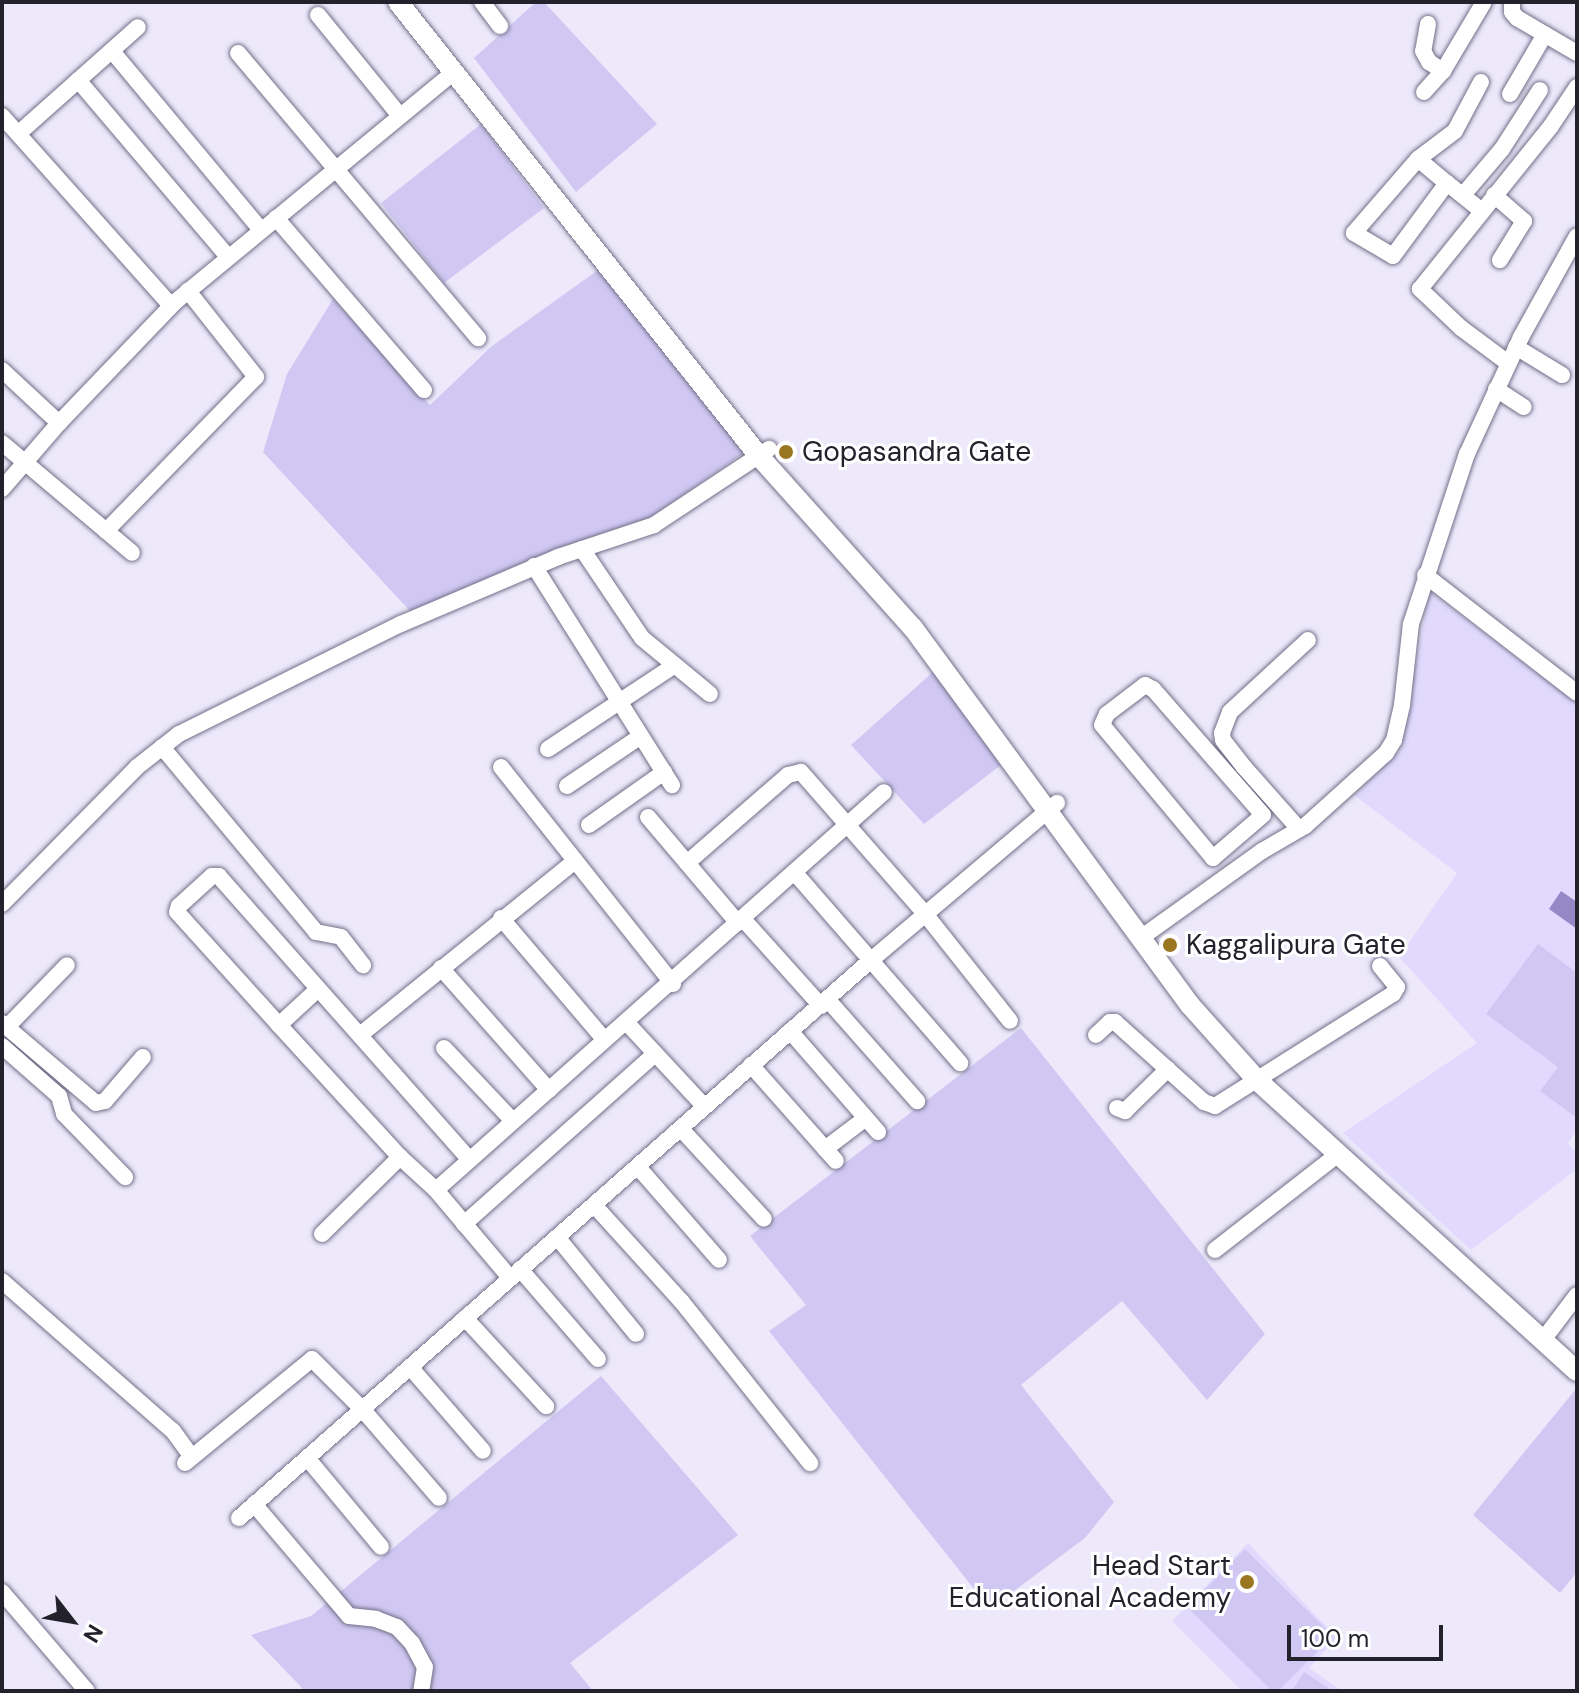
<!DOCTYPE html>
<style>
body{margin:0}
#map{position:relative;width:1579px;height:1693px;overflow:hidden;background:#ede9fb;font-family:"DM Sans",sans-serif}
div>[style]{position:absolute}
.built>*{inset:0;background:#e1dafe}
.green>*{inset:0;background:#d0c8f2}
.water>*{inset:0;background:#9688c6}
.roads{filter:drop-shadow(0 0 2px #736e88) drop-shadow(0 0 2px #736e88)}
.minor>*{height:16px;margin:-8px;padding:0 8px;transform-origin:8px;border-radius:8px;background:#fff}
.major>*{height:20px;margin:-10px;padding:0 10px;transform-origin:10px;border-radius:10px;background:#fff}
.dots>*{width:22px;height:22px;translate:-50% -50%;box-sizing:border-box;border:4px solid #fff;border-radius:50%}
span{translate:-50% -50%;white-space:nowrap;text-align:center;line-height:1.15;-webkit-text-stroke:6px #fff;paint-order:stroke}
.poi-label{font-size:28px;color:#23212b}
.left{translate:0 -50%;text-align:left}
.right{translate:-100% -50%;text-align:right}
.frame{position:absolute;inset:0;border:4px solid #23212b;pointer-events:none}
.north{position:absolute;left:32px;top:1581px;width:80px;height:80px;-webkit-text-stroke:6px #fff;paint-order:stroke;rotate:121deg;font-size:22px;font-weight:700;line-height:32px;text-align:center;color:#23212b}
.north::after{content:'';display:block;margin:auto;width:28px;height:36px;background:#23212b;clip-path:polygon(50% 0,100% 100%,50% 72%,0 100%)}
.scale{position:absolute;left:1287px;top:1625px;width:156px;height:36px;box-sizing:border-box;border:4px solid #23212b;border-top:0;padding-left:10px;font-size:24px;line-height:28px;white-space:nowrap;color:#23212b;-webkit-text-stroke:6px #fff;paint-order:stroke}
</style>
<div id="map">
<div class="built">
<i style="clip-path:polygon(1429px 592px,1577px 703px,1577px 1130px,1568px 1143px,1577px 1153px,1577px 1169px,1471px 1250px,1343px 1133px,1477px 1043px,1399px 957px,1457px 873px,1354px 795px,1401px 750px)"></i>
<i style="clip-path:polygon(1248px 1543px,1337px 1638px,1309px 1668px,1342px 1691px,1242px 1691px,1172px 1621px)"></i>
</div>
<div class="green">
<i style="clip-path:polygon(536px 2px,544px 2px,657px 124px,576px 192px,474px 58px)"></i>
<i style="clip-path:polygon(481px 124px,544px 208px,444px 283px,381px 203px)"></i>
<i style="clip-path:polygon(598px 270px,744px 453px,644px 522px,410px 611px,263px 452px,287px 374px,333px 299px,430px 405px,492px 346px)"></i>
<i style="clip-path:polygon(933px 672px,1001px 765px,924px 824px,851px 745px)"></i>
<i style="clip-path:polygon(1538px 944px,1577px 973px,1577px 1118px,1540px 1091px,1558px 1067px,1486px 1014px)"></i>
<i style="clip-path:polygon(1021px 1028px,1265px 1334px,1207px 1400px,1122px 1301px,1021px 1385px,1114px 1502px,1085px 1538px,990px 1609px,769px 1331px,806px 1305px,750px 1236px)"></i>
<i style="clip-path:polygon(601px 1376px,738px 1535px,570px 1663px,593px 1691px,305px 1691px,251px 1635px,311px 1616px)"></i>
<i style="clip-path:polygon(1575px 1390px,1577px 1572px,1560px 1593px,1473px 1515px)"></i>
<i style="clip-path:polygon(1245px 1549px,1333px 1636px,1278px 1691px,1272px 1691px,1187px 1607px)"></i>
<i style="clip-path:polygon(1304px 1672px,1333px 1691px,1292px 1691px)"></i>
</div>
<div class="water">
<i style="clip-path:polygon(1561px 891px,1577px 902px,1577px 929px,1549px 909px)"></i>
</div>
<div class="roads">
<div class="minor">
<i style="left:482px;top:2px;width:30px;rotate:53deg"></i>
<i style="left:1512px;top:2px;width:10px;rotate:90deg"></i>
<i style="left:1512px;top:12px;width:8px;rotate:50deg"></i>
<i style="left:1517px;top:18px;width:69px;rotate:30.3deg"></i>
<i style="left:318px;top:15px;width:130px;rotate:50.9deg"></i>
<i style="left:1428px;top:24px;width:27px;rotate:100deg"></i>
<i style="left:1423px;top:51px;width:13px;rotate:61deg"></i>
<i style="left:1429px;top:62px;width:17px;rotate:33deg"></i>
<i style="left:112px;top:51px;width:233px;rotate:50.2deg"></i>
<i style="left:238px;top:53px;width:373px;rotate:49.9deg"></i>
<i style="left:78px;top:80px;width:232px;rotate:49.7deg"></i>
<i style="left:1481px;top:82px;width:55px;rotate:118deg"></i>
<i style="left:1455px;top:131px;width:46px;rotate:142.9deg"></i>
<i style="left:1418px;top:159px;width:98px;rotate:130.9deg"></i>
<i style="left:1354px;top:233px;width:45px;rotate:30.5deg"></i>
<i style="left:1393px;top:256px;width:91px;rotate:-53.5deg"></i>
<i style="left:1447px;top:183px;width:45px;rotate:38.7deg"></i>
<i style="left:1424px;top:92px;width:28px;rotate:-48deg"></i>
<i style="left:1443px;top:71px;width:80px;rotate:-59.3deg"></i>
<i style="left:1510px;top:94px;width:69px;rotate:-59.7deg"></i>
<i style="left:2px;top:116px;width:254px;rotate:48.3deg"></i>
<i style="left:19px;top:133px;width:159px;rotate:-41.7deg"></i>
<i style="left:1418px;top:159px;width:38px;rotate:40deg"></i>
<i style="left:1463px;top:195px;width:60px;rotate:-49.7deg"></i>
<i style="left:1502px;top:149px;width:70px;rotate:-57.2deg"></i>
<i style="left:1494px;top:195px;width:40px;rotate:41deg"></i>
<i style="left:1524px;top:221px;width:46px;rotate:121.6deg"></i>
<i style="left:276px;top:218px;width:227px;rotate:49.3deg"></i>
<i style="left:1516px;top:347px;width:54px;rotate:31.3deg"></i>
<i style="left:1508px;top:363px;width:59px;rotate:-143.3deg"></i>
<i style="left:1461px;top:328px;width:57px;rotate:-136.4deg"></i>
<i style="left:1420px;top:289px;width:209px;rotate:-51.2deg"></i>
<i style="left:1551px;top:126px;width:47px;rotate:-56.3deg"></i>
<i style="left:2px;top:370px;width:78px;rotate:42.9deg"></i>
<i style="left:1496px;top:389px;width:33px;rotate:33deg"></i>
<i style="left:2px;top:443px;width:170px;rotate:40.2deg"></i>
<i style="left:2px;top:489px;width:87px;rotate:-49.2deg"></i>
<i style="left:59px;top:423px;width:168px;rotate:-46.2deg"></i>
<i style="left:175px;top:302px;width:362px;rotate:-39.5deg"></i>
<i style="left:106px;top:531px;width:215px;rotate:-45.8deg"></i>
<i style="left:256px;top:377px;width:110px;rotate:-128.3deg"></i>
<i style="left:582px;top:549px;width:107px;rotate:56deg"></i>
<i style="left:642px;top:638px;width:88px;rotate:39.5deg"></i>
<i style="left:534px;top:566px;width:259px;rotate:57.8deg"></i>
<i style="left:1425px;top:575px;width:192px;rotate:37.8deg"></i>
<i style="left:1145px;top:685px;width:9px;rotate:27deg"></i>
<i style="left:1153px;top:689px;width:167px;rotate:48.9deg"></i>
<i style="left:1263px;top:815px;width:66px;rotate:139.3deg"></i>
<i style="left:1213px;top:858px;width:173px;rotate:-129.8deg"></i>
<i style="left:1102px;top:725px;width:12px;rotate:-66deg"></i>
<i style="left:1107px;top:714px;width:48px;rotate:-37.3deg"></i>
<i style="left:162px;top:747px;width:241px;rotate:50.2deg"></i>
<i style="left:316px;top:932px;width:25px;rotate:11deg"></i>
<i style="left:341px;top:937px;width:36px;rotate:52deg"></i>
<i style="left:548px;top:749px;width:152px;rotate:-33.5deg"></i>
<i style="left:501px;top:767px;width:277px;rotate:51.6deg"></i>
<i style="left:567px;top:786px;width:89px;rotate:-34deg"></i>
<i style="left:648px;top:817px;width:139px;rotate:49.7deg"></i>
<i style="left:589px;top:825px;width:92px;rotate:-35.2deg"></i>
<i style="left:1299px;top:829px;width:83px;rotate:-131.6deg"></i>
<i style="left:1244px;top:767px;width:34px;rotate:-128deg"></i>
<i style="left:1223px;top:740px;width:7px;rotate:-98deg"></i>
<i style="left:1222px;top:733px;width:22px;rotate:-69deg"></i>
<i style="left:1230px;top:712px;width:106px;rotate:-42.7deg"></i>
<i style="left:687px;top:863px;width:134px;rotate:-41.1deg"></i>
<i style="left:788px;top:775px;width:13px;rotate:-13deg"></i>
<i style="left:801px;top:772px;width:190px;rotate:48.8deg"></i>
<i style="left:926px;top:915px;width:135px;rotate:51.6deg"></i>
<i style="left:795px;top:873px;width:252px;rotate:49deg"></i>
<i style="left:2px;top:904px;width:192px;rotate:-45.4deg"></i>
<i style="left:137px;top:767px;width:53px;rotate:-38.2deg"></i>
<i style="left:179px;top:734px;width:248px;rotate:-26.4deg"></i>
<i style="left:401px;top:624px;width:171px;rotate:-23.1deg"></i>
<i style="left:558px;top:557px;width:101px;rotate:-18.4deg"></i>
<i style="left:654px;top:525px;width:138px;rotate:-33.5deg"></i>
<i style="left:501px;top:918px;width:159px;rotate:49.6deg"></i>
<i style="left:743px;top:919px;width:117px;rotate:48.1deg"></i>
<i style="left:1142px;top:937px;width:148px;rotate:-35.6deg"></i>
<i style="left:1262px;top:851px;width:50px;rotate:-30.2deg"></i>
<i style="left:1305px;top:826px;width:109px;rotate:-42deg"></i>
<i style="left:1386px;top:753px;width:15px;rotate:-58deg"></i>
<i style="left:1394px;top:740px;width:36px;rotate:-77deg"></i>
<i style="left:1402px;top:705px;width:81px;rotate:-83.7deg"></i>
<i style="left:1411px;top:624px;width:179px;rotate:-71.8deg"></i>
<i style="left:1467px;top:454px;width:129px;rotate:-65.2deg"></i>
<i style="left:1521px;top:337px;width:115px;rotate:-61deg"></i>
<i style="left:441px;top:968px;width:163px;rotate:48.5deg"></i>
<i style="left:828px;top:1000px;width:135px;rotate:48.6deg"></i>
<i style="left:626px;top:1022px;width:115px;rotate:47.1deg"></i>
<i style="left:2px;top:1023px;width:123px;rotate:40.4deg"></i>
<i style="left:96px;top:1103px;width:9px;rotate:-13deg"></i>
<i style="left:105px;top:1101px;width:58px;rotate:-49.2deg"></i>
<i style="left:279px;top:1025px;width:53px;rotate:-42.7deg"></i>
<i style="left:7px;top:1027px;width:86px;rotate:-45.9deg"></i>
<i style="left:790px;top:1031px;width:134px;rotate:48.9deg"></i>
<i style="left:360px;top:1035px;width:277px;rotate:-39deg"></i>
<i style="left:1096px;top:1035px;width:19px;rotate:-43deg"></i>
<i style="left:1110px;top:1022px;width:5px"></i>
<i style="left:1115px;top:1022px;width:120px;rotate:42deg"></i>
<i style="left:1204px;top:1102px;width:12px;rotate:20deg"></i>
<i style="left:1215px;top:1106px;width:210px;rotate:-32.2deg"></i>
<i style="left:1393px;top:994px;width:8px;rotate:-60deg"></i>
<i style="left:1397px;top:987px;width:27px;rotate:-129deg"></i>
<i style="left:2px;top:1046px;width:76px;rotate:41.3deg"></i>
<i style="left:59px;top:1096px;width:19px;rotate:74deg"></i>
<i style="left:64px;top:1114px;width:88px;rotate:45.9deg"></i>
<i style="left:444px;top:1048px;width:100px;rotate:46.6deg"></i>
<i style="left:751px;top:1065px;width:128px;rotate:48.5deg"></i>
<i style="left:1117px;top:1108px;width:9px;rotate:21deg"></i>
<i style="left:1125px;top:1111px;width:60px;rotate:-44.3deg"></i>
<i style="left:681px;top:1129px;width:122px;rotate:47.3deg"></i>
<i style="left:825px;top:1149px;width:51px;rotate:-37.1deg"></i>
<i style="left:469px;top:1159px;width:378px;rotate:-131.5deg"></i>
<i style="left:219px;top:876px;width:7px;rotate:180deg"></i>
<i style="left:212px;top:876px;width:45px;rotate:137.7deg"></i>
<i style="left:179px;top:906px;width:6px;rotate:108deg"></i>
<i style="left:177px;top:912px;width:152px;rotate:47.9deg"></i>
<i style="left:279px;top:1025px;width:179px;rotate:47.5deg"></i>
<i style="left:400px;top:1157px;width:49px;rotate:42.5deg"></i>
<i style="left:436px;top:1190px;width:599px;rotate:-41.62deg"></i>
<i style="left:638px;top:1167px;width:123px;rotate:48.9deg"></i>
<i style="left:436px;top:1190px;width:115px;rotate:49.9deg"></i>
<i style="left:594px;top:1205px;width:131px;rotate:47.8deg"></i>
<i style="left:682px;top:1302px;width:206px;rotate:51.5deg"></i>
<i style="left:464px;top:1224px;width:256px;rotate:-41.7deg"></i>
<i style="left:322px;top:1234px;width:110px;rotate:-44.6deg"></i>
<i style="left:557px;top:1237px;width:125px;rotate:50.8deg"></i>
<i style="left:1215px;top:1250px;width:155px;rotate:-37.9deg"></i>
<i style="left:520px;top:1269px;width:119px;rotate:49.1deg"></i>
<i style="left:2px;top:1281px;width:227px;rotate:41.3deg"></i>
<i style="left:173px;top:1431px;width:32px;rotate:54deg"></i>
<i style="left:465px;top:1318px;width:120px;rotate:47.4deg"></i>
<i style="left:1549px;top:1332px;width:46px;rotate:-52.9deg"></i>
<i style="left:410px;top:1367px;width:111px;rotate:49deg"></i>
<i style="left:308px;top:1459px;width:114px;rotate:50.3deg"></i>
<i style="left:185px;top:1463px;width:164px;rotate:-39.3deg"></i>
<i style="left:312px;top:1359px;width:72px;rotate:45deg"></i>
<i style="left:363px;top:1410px;width:116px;rotate:49.2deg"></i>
<i style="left:254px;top:1504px;width:147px;rotate:49.7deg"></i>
<i style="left:349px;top:1616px;width:27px;rotate:6deg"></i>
<i style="left:376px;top:1619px;width:22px;rotate:21deg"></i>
<i style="left:397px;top:1627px;width:22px;rotate:47deg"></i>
<i style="left:412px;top:1643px;width:27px;rotate:62deg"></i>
<i style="left:425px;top:1667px;width:24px;rotate:99deg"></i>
<i style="left:239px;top:1518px;width:842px;rotate:-41.44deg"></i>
<i style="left:870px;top:961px;width:245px;rotate:-40.2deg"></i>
<i style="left:2px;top:1592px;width:130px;rotate:49.4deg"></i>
</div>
<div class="major">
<i style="left:398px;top:2px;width:580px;rotate:51.51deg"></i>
<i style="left:759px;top:456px;width:231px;rotate:48.2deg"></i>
<i style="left:913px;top:628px;width:468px;rotate:53.7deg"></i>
<i style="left:1190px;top:1005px;width:102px;rotate:48.2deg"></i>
<i style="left:1258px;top:1081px;width:431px;rotate:42.3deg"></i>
</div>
</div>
<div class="dots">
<i style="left:786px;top:452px;background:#9a7621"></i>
<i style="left:1170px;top:945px;background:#9a7621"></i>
<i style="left:1247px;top:1582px;background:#9a7621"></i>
</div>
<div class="poi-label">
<span class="left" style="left:802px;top:452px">Gopasandra Gate</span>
<span class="left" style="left:1186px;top:945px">Kaggalipura Gate</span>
<span class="right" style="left:1231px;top:1582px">Head Start<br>Educational Academy</span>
</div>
<div class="frame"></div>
<div class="north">N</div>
<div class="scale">100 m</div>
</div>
